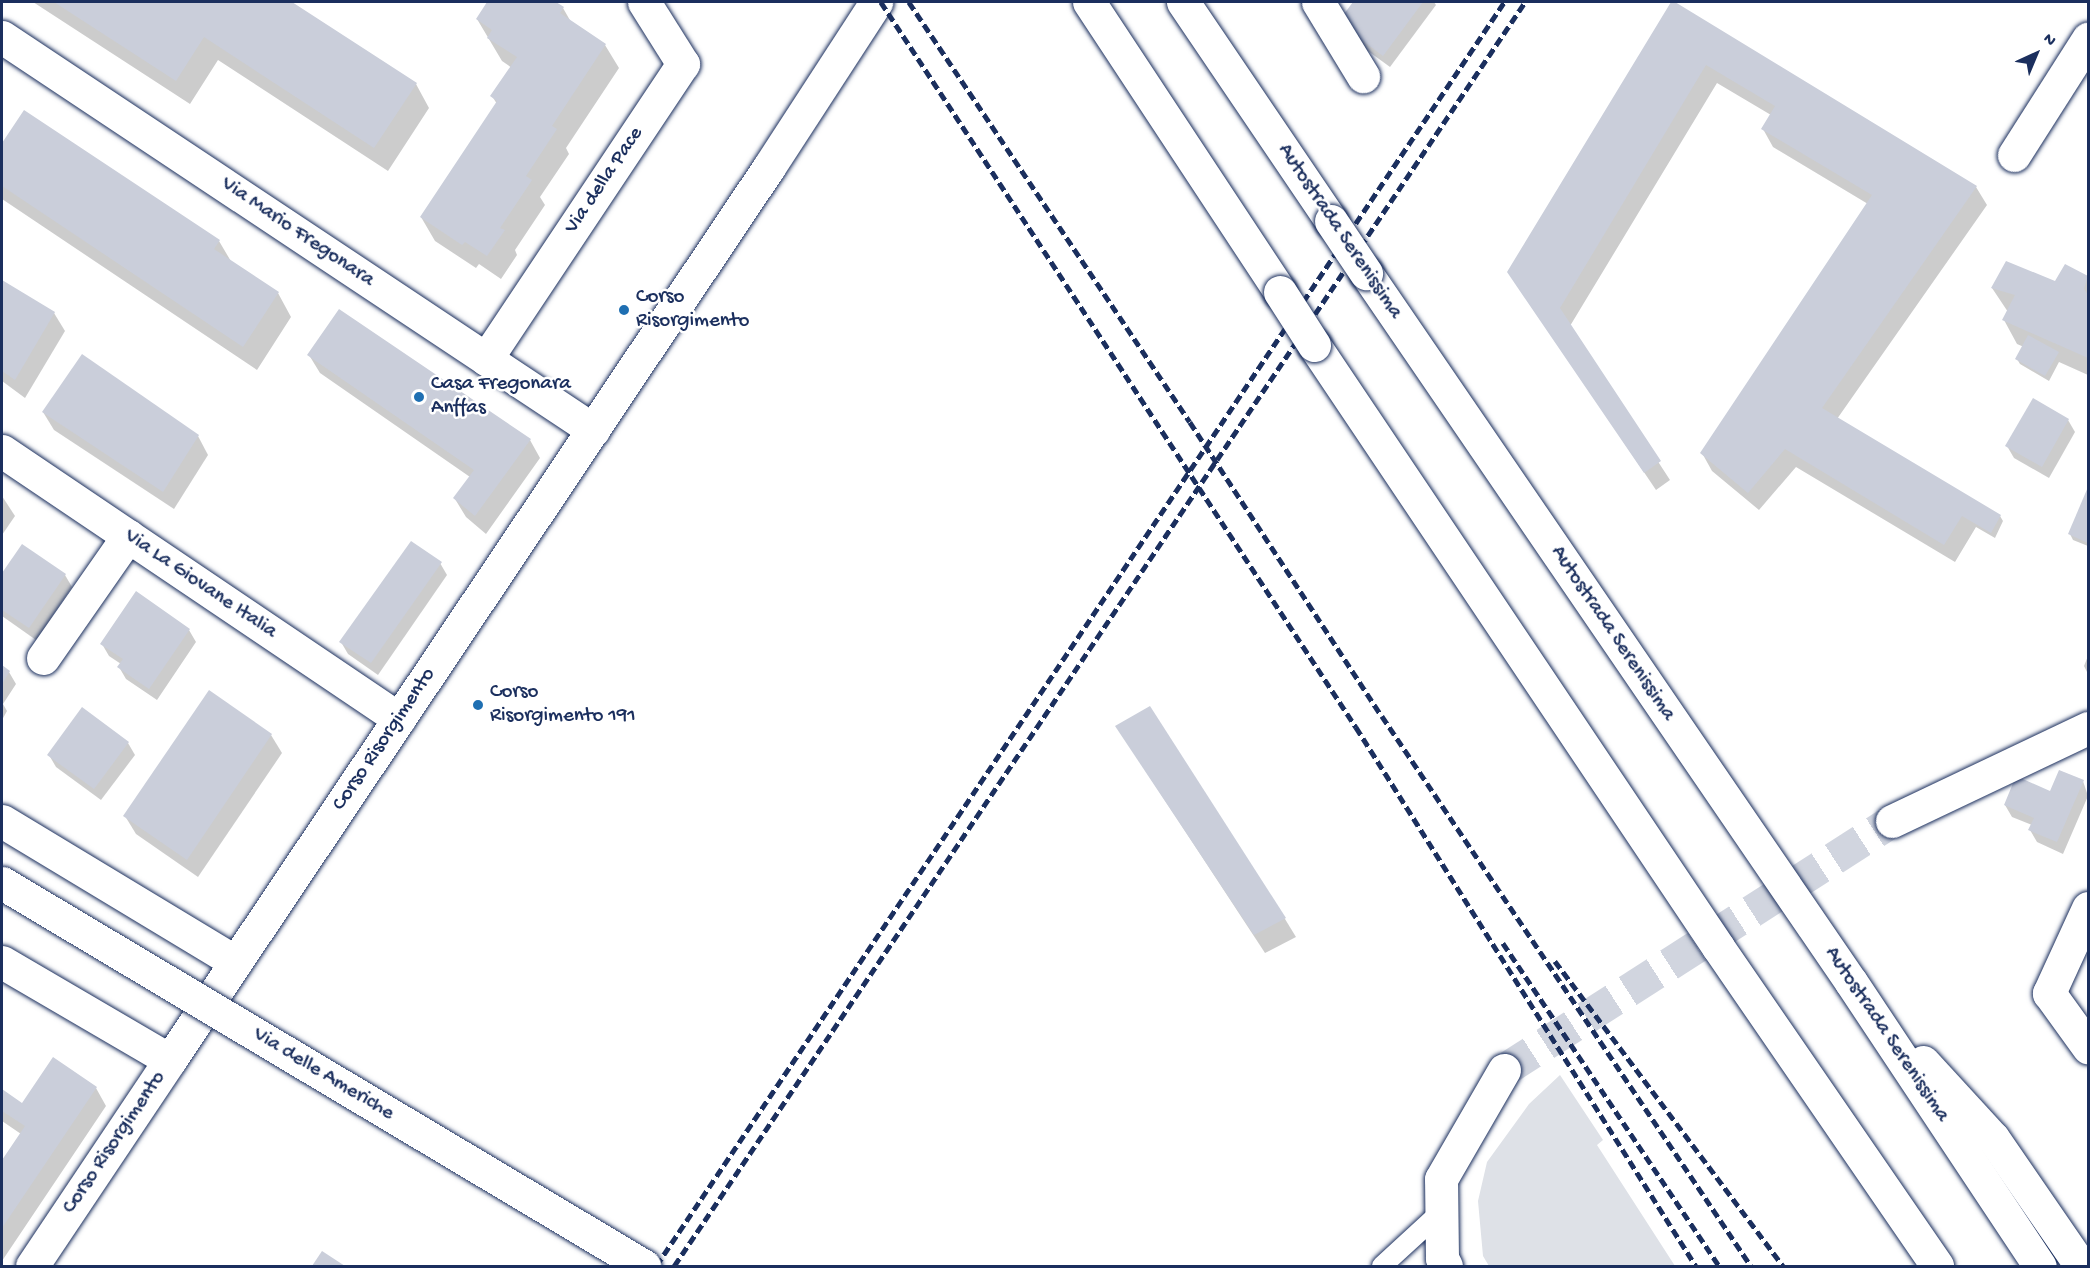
<!DOCTYPE html>
<style>
body{margin:0}
#map{position:relative;width:2090px;height:1268px;overflow:hidden;background:#fff;font-family:"Gochi Hand",sans-serif}
div>[style]{position:absolute}
.green>*{inset:0;background:#dee1e7}
.shadow>*{inset:0;background:#0003}
.building>*{inset:0;background:#caceda}
.street-tunnel>*{height:33px;margin-top:-16.5px;transform-origin:0;background:repeating-linear-gradient(90deg,#d1d5df 0 33px,transparent 0 49px)}
.roads{filter:drop-shadow(0 0 2px #1b2f5e) drop-shadow(0 0 2px #1b2f5e)}
.lane>*{height:20px;margin:-10px;padding:0 10px;transform-origin:10px;border-radius:10px;background:#fff}
.street>*{height:33px;margin:-16.5px;padding:0 16.5px;transform-origin:16.5px;border-radius:16.5px;background:#fff}
.secondary>*{height:33px;margin:-16.5px;padding:0 16.5px;transform-origin:16.5px;border-radius:16.5px;background:#fff}
.primary>*{height:33px;margin:-16.5px;padding:0 16.5px;transform-origin:16.5px;border-radius:16.5px;background:#fff}
.highway>*{height:33px;margin:-16.5px;padding:0 16.5px;transform-origin:16.5px;border-radius:16.5px;background:#fff}
.rail>*{height:4.5px;margin-top:-2.25px;transform-origin:0;background:repeating-linear-gradient(90deg,#1b2f5e 0 9px,transparent 0 13.5px)}
.bridges{filter:drop-shadow(0 0 2px #1b2f5e) drop-shadow(0 0 2px #1b2f5e)}
.primary-bridge>*{height:33px;margin:-16.5px;padding:0 16.5px;transform-origin:16.5px;border-radius:16.5px;background:#fff}
.highway-bridge>*{height:33px;margin:-16.5px;padding:0 16.5px;transform-origin:16.5px;border-radius:16.5px;background:#fff}
.dots>*{width:16px;height:16px;translate:-50% -50%;box-sizing:border-box;border:3px solid #fff;border-radius:50%}
span{translate:-50% -50%;white-space:nowrap;text-align:center;line-height:1.15;-webkit-text-stroke:5px #fff;paint-order:stroke}
.street-label{font-size:21px;color:#1b2f5e}
.poi-label{font-size:21px;color:#1b2f5e}
.left{translate:0 -50%;text-align:left}
.frame{position:absolute;inset:0;border:3px solid #1b2f5e;pointer-events:none}
.north{position:absolute;left:2006px;top:24px;width:60px;height:60px;-webkit-text-stroke:4px #fff;paint-order:stroke;rotate:44deg;font-size:16px;font-weight:700;line-height:24px;text-align:center;color:#1b2f5e}
.north::after{content:'';display:block;margin:auto;width:21px;height:27px;background:#1b2f5e;clip-path:polygon(50% 0,100% 100%,50% 72%,0 100%)}
</style>
<div id="map">
<div class="green">
<i style="clip-path:polygon(1560px 1075px,1603px 1140px,1597px 1145px,1675px 1266px,1489px 1266px,1483px 1256px,1478px 1201px,1487px 1162px,1529px 1104px)"></i>
</div>
<div class="shadow">
<i style="clip-path:polygon(33px 2px,289px 2px,416px 84px,429px 108px,388px 171px,218px 60px,190px 104px)"></i>
<i style="clip-path:polygon(489px 2px,553px 2px,563px 8px,571px 22px,605px 45px,619px 68px,566px 148px,569px 154px,540px 197px,545px 205px,515px 250px,517px 255px,501px 279px,479px 264px,476px 268px,435px 241px,421px 217px,497px 104px,492px 96px,512px 68px,502px 61px,477px 19px)"></i>
<i style="clip-path:polygon(1355px 2px,1434px 2px,1436px 5px,1390px 67px,1346px 35px,1339px 23px)"></i>
<i style="clip-path:polygon(1672px 2px,1976px 187px,1987px 205px,1837px 419px,2000px 516px,2003px 521px,1995px 538px,1976px 527px,1955px 562px,1796px 467px,1759px 510px,1712px 471px,1702px 453px,1868px 204px,1773px 147px,1763px 129px,1771px 115px,1717px 83px,1570px 326px,1670px 480px,1656px 490px,1509px 272px)"></i>
<i style="clip-path:polygon(2px 143px,219px 241px,232px 263px,278px 293px,291px 317px,257px 370px,2px 199px)"></i>
<i style="clip-path:polygon(2065px 266px,2088px 278px,2088px 375px,2059px 362px,2049px 381px,2020px 364px,2017px 359px,2024px 347px,2017px 344px,2004px 320px,2008px 312px,1992px 288px,2056px 283px)"></i>
<i style="clip-path:polygon(2px 282px,54px 313px,65px 331px,25px 398px,2px 381px)"></i>
<i style="clip-path:polygon(309px 355px,530px 440px,540px 458px,486px 534px,466px 517px,455px 499px,470px 477px,320px 373px)"></i>
<i style="clip-path:polygon(43px 412px,198px 436px,208px 455px,174px 509px,54px 430px)"></i>
<i style="clip-path:polygon(2068px 420px,2075px 432px,2049px 478px,2014px 458px,2007px 446px)"></i>
<i style="clip-path:polygon(2088px 492px,2088px 546px,2073px 540px,2070px 534px)"></i>
<i style="clip-path:polygon(2px 496px,15px 516px,2px 535px)"></i>
<i style="clip-path:polygon(22px 546px,65px 575px,72px 587px,36px 640px,2px 616px,2px 576px)"></i>
<i style="clip-path:polygon(440px 563px,447px 575px,378px 675px,348px 654px,341px 642px)"></i>
<i style="clip-path:polygon(189px 630px,196px 642px,157px 700px,126px 679px,119px 667px,121px 664px,109px 656px,102px 644px)"></i>
<i style="clip-path:polygon(2088px 656px,2088px 674px,2084px 666px)"></i>
<i style="clip-path:polygon(2px 667px,9px 672px,16px 684px,3px 704px,7px 711px,2px 720px)"></i>
<i style="clip-path:polygon(1150px 708px,1285px 919px,1296px 937px,1265px 953px,1128px 744px)"></i>
<i style="clip-path:polygon(271px 735px,282px 753px,198px 877px,136px 834px,125px 816px)"></i>
<i style="clip-path:polygon(128px 743px,135px 755px,101px 800px,56px 767px,49px 755px)"></i>
<i style="clip-path:polygon(2083px 781px,2088px 796px,2063px 854px,2037px 842px,2030px 830px,2032px 825px,2012px 817px,2005px 805px)"></i>
<i style="clip-path:polygon(96px 1088px,106px 1106px,2px 1261px,2px 1163px,21px 1134px,2px 1121px,2px 1091px,23px 1105px)"></i>
</div>
<div class="building">
<i style="clip-path:polygon(54px 2px,292px 2px,417px 83px,374px 148px,204px 37px,176px 81px)"></i>
<i style="clip-path:polygon(487px 2px,556px 2px,564px 7px,560px 13px,606px 44px,552px 126px,557px 129px,526px 176px,532px 180px,500px 228px,505px 230px,487px 256px,465px 242px,462px 245px,420px 217px,497px 101px,490px 96px,517px 57px,487px 38px,492px 30px,476px 19px)"></i>
<i style="clip-path:polygon(1353px 2px,1423px 2px,1383px 56px,1338px 22px)"></i>
<i style="clip-path:polygon(1671px 2px,1675px 2px,1977px 186px,1822px 408px,2001px 515px,1991px 533px,1962px 516px,1944px 545px,1785px 449px,1748px 493px,1700px 453px,1872px 195px,1761px 129px,1775px 106px,1706px 65px,1560px 308px,1661px 461px,1644px 473px,1507px 272px)"></i>
<i style="clip-path:polygon(24px 110px,220px 240px,214px 249px,279px 292px,243px 347px,2px 186px,2px 143px)"></i>
<i style="clip-path:polygon(2006px 261px,2055px 281px,2065px 264px,2088px 276px,2084px 289px,2088px 295px,2088px 358px,2002px 320px,2015px 295px,1991px 288px)"></i>
<i style="clip-path:polygon(2px 280px,55px 312px,15px 380px,2px 371px)"></i>
<i style="clip-path:polygon(339px 309px,531px 439px,475px 516px,453px 498px,474px 470px,307px 355px)"></i>
<i style="clip-path:polygon(2028px 335px,2059px 352px,2045px 376px,2015px 359px)"></i>
<i style="clip-path:polygon(82px 354px,199px 435px,163px 492px,42px 412px)"></i>
<i style="clip-path:polygon(2033px 398px,2069px 419px,2042px 467px,2005px 446px)"></i>
<i style="clip-path:polygon(2088px 487px,2088px 543px,2068px 534px)"></i>
<i style="clip-path:polygon(411px 541px,442px 562px,371px 663px,339px 642px)"></i>
<i style="clip-path:polygon(22px 544px,66px 574px,29px 628px,2px 610px,2px 573px)"></i>
<i style="clip-path:polygon(136px 591px,190px 629px,149px 689px,117px 667px,123px 659px,100px 644px)"></i>
<i style="clip-path:polygon(2px 665px,10px 671px,2px 684px)"></i>
<i style="clip-path:polygon(209px 690px,272px 734px,187px 860px,123px 816px)"></i>
<i style="clip-path:polygon(1150px 706px,1286px 918px,1254px 935px,1115px 726px)"></i>
<i style="clip-path:polygon(82px 707px,129px 742px,94px 789px,47px 755px)"></i>
<i style="clip-path:polygon(2059px 770px,2084px 780px,2057px 842px,2028px 830px,2034px 818px,2004px 805px,2016px 776px,2050px 791px)"></i>
<i style="clip-path:polygon(53px 1057px,97px 1087px,2px 1228px,2px 1160px,25px 1126px,2px 1111px,2px 1089px,22px 1103px)"></i>
<i style="clip-path:polygon(322px 1251px,345px 1266px,312px 1266px)"></i>
</div>
<div class="street-tunnel">
<i style="left:1504px;top:1070px;width:461px;rotate:-32.7deg"></i>
</div>
<div class="roads">
<div class="lane">
<i style="left:1382px;top:1266px;width:80px;rotate:-42.5deg"></i>
</div>
<div class="street">
<i style="left:1318px;top:2px;width:87px;rotate:58.7deg"></i>
<i style="left:2px;top:37px;width:710px;rotate:33.62deg"></i>
<i style="left:2014px;top:155px;width:138px;rotate:-57.5deg"></i>
<i style="left:486px;top:359px;width:355px;rotate:-56.3deg"></i>
<i style="left:683px;top:64px;width:73px;rotate:-122.2deg"></i>
<i style="left:2px;top:451px;width:479px;rotate:34deg"></i>
<i style="left:43px;top:658px;width:149px;rotate:-55.1deg"></i>
<i style="left:1892px;top:821px;width:217px;rotate:-25.4deg"></i>
<i style="left:2088px;top:908px;width:94px;rotate:114.6deg"></i>
<i style="left:2049px;top:993px;width:67px;rotate:54.2deg"></i>
<i style="left:1446px;top:1266px;width:9px;rotate:-117deg"></i>
<i style="left:1442px;top:1258px;width:79px;rotate:-90.7deg"></i>
<i style="left:1441px;top:1179px;width:126px;rotate:-60deg"></i>
</div>
<div class="secondary">
<i style="left:32px;top:1266px;width:248px;rotate:-56.2deg"></i>
</div>
<div class="primary">
<i style="left:2px;top:821px;width:273px;rotate:31.1deg"></i>
<i style="left:2px;top:962px;width:194px;rotate:30.3deg"></i>
<i style="left:170px;top:1060px;width:1075px;rotate:-56.15deg"></i>
<i style="left:769px;top:167px;width:197px;rotate:-57deg"></i>
</div>
<div class="highway">
<i style="left:1089px;top:2px;width:347px;rotate:56.6deg"></i>
<i style="left:1183px;top:2px;width:264px;rotate:55.9deg"></i>
<i style="left:1366px;top:273px;width:859px;rotate:55.63deg"></i>
<i style="left:1851px;top:982px;width:341px;rotate:56.4deg"></i>
<i style="left:1314px;top:345px;width:725px;rotate:56.13deg"></i>
<i style="left:1718px;top:947px;width:387px;rotate:55.5deg"></i>
<i style="left:1923px;top:1062px;width:103px;rotate:47.4deg"></i>
<i style="left:1993px;top:1138px;width:155px;rotate:55.5deg"></i>
</div>
</div>
<div class="rail">
<i style="left:881px;top:2px;width:867px;rotate:56.77deg"></i>
<i style="left:1356px;top:727px;width:637px;rotate:57.76deg"></i>
<i style="left:909px;top:2px;width:505px;rotate:56.22deg"></i>
<i style="left:1190px;top:422px;width:351px;rotate:56.9deg"></i>
<i style="left:1382px;top:716px;width:662px;rotate:56.14deg"></i>
<i style="left:1503px;top:943px;width:389px;rotate:56.2deg"></i>
<i style="left:1555px;top:961px;width:381px;rotate:53.2deg"></i>
<i style="left:656px;top:1266px;width:1522px;rotate:-56.14deg"></i>
<i style="left:674px;top:1266px;width:1524px;rotate:-56.05deg"></i>
</div>
<div class="bridges">
<div class="primary-bridge">
<i style="left:2px;top:883px;width:748px;rotate:30.82deg"></i>
</div>
<div class="highway-bridge">
<i style="left:1331px;top:221px;width:63px;rotate:56.1deg"></i>
<i style="left:1280px;top:292px;width:63px;rotate:57.3deg"></i>
</div>
</div>
<div class="dots">
<i style="left:624px;top:310px;background:#1f6fb2"></i>
<i style="left:419px;top:397px;background:#1f6fb2"></i>
<i style="left:478px;top:705px;background:#1f6fb2"></i>
</div>
<div class="street-label">
<span style="left:605px;top:181px;rotate:-56deg">Via della Pace</span>
<span style="left:1339px;top:232px;rotate:56deg">Autostrada Serenissima</span>
<span style="left:297px;top:233px;rotate:34deg">Via Mario Fregonara</span>
<span style="left:200px;top:585px;rotate:34deg">Via La Giovane Italia</span>
<span style="left:1612px;top:634px;rotate:56deg">Autostrada Serenissima</span>
<span style="left:385px;top:740px;rotate:-56deg">Corso Risorgimento</span>
<span style="left:1886px;top:1035px;rotate:56deg">Autostrada Serenissima</span>
<span style="left:323px;top:1075px;rotate:31deg">Via delle Americhe</span>
<span style="left:115px;top:1143px;rotate:-56deg">Corso Risorgimento</span>
</div>
<div class="poi-label">
<span class="left" style="left:636px;top:310px">Corso<br>Risorgimento</span>
<span class="left" style="left:431px;top:397px">Casa Fregonara<br>Anffas</span>
<span class="left" style="left:490px;top:705px">Corso<br>Risorgimento 191</span>
</div>
<div class="frame"></div>
<div class="north">N</div>
</div>
